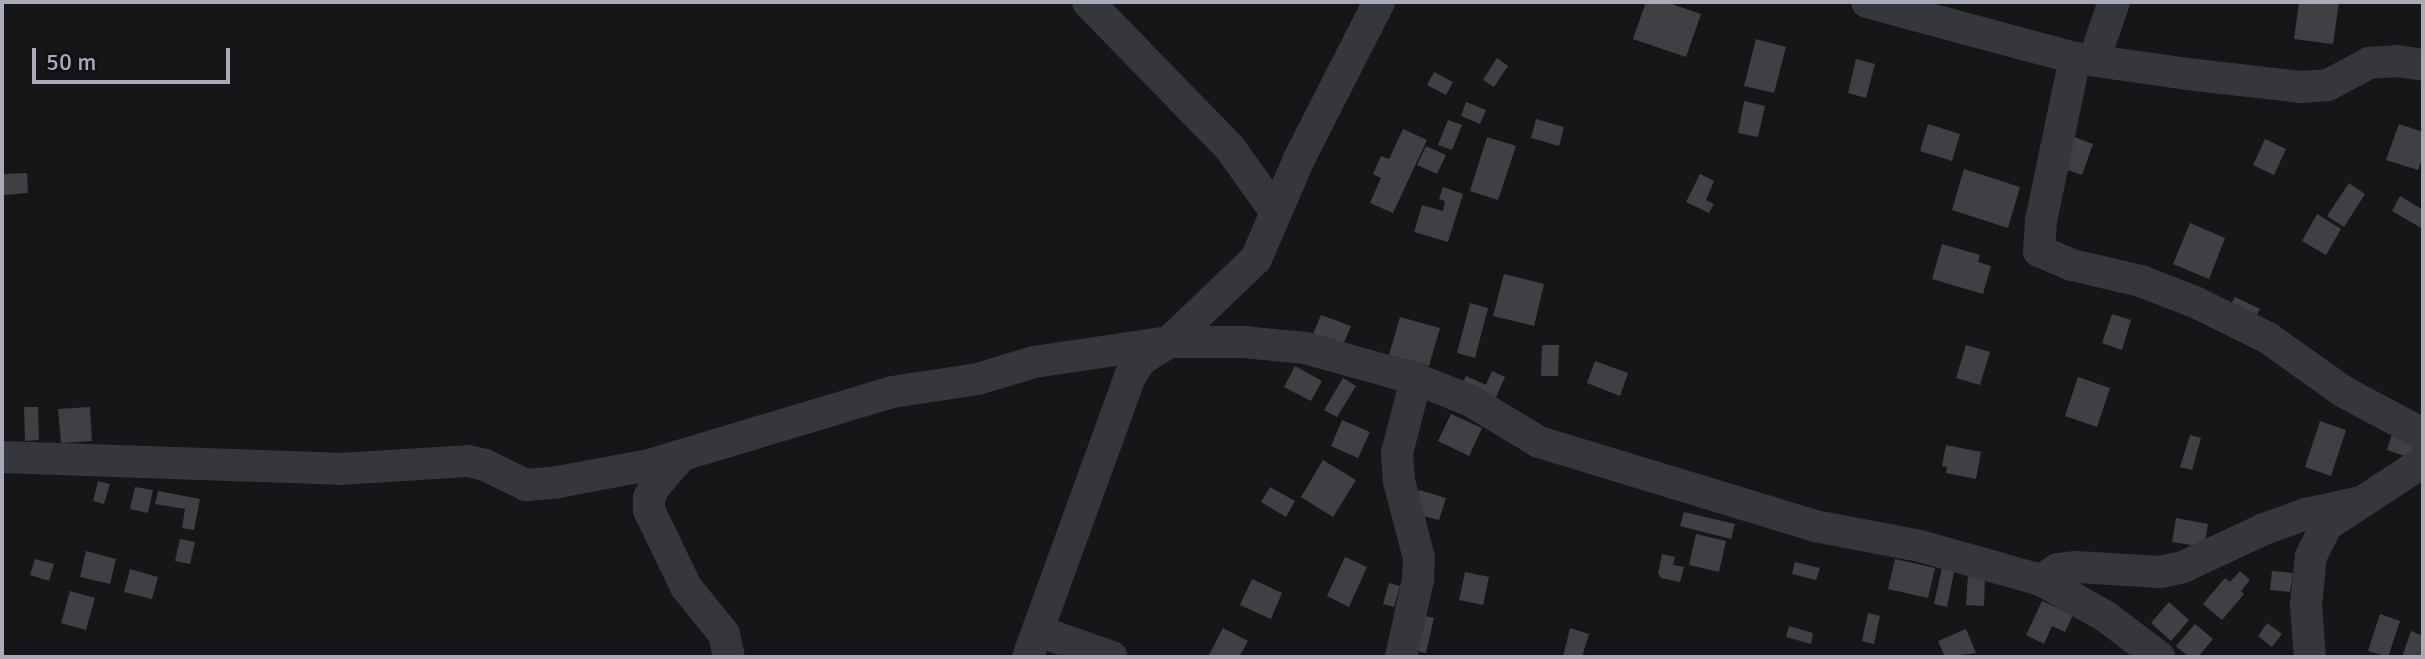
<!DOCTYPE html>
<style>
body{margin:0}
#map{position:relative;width:2425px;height:659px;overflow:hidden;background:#161517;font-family:Signika,sans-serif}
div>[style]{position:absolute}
.building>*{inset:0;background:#404044}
.minor>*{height:32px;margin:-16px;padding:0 16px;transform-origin:16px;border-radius:16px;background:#36373c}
span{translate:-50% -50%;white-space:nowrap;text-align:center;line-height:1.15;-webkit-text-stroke:7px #111012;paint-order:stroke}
.frame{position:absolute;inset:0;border:4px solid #a7abb7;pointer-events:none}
.scale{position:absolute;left:32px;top:48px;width:198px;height:36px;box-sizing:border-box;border:4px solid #a7abb7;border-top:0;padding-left:10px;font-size:24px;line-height:28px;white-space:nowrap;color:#a7abb7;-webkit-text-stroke:6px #111012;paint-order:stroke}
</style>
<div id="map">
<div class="building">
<i style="clip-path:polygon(1646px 2px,1666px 2px,1701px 14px,1686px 57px,1633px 39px)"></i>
<i style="clip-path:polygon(2299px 2px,2339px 2px,2333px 44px,2294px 39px)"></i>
<i style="clip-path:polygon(1756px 39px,1786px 47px,1774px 93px,1744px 86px)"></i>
<i style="clip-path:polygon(1497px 58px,1508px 66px,1494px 87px,1483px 80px)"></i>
<i style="clip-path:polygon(1856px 59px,1875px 64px,1866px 98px,1848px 93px)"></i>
<i style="clip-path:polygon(1434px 72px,1453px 82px,1446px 95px,1427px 85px)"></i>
<i style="clip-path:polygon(1744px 101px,1765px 106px,1758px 137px,1738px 133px)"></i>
<i style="clip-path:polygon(1466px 102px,1486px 110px,1480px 124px,1461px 116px)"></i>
<i style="clip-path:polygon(1536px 119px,1564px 127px,1559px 146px,1531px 138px)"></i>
<i style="clip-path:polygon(1448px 120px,1462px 125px,1452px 150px,1438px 145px)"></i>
<i style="clip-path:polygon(1928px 124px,1960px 134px,1952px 161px,1920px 151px)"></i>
<i style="clip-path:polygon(2399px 124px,2423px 132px,2423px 156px,2418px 170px,2386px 160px)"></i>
<i style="clip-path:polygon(1403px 129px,1427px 140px,1393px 213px,1370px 203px,1381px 178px,1373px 174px,1381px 156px,1389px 159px)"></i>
<i style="clip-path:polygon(1487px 137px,1516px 146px,1498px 200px,1470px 191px)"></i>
<i style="clip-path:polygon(2074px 137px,2093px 144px,2082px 175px,2062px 168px)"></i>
<i style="clip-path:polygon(2265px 139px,2286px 149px,2274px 175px,2253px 165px)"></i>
<i style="clip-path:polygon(1426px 146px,1446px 155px,1437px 174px,1417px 165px)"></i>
<i style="clip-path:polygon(1964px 169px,2020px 187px,2008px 228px,1952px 210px)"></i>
<i style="clip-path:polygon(27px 173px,28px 193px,4px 195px,3px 174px)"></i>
<i style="clip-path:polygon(1700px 174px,1714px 181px,1706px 200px,1714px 204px,1709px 213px,1686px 202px)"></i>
<i style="clip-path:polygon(2349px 183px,2365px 194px,2344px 227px,2327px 216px)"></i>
<i style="clip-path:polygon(1443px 187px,1463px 194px,1448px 242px,1414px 232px,1422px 205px,1443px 211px,1445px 201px,1439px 199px)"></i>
<i style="clip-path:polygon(2400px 196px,2423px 210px,2423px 229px,2392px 211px)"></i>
<i style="clip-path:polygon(2317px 214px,2341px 229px,2326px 255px,2302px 241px)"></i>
<i style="clip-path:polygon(2190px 223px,2225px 238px,2209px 279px,2173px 264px)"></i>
<i style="clip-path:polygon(1942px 244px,1980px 255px,1978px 262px,1991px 266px,1983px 294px,1932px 279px)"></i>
<i style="clip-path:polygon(1504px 274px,1544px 284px,1534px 326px,1493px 316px)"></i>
<i style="clip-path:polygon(2235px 297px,2260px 309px,2253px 322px,2228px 310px)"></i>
<i style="clip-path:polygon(1470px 303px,1488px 308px,1475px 358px,1457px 353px)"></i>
<i style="clip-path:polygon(2112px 314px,2131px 320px,2122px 350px,2102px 343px)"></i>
<i style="clip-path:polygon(1321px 315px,1351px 326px,1341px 350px,1311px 339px)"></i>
<i style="clip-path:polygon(1400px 317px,1440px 328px,1429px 366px,1389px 355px)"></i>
<i style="clip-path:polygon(1542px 345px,1559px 345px,1558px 376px,1541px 376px)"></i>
<i style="clip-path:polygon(1966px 345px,1990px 352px,1980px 385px,1956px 378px)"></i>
<i style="clip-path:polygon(1595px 361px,1628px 373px,1620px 396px,1587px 383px)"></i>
<i style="clip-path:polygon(1295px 366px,1322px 381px,1311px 401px,1284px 387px)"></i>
<i style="clip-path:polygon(1492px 371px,1505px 377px,1493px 404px,1460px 388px,1466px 376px,1486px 385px)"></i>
<i style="clip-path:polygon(2078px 377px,2110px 388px,2097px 427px,2065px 416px)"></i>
<i style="clip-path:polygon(1343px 378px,1356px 386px,1337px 417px,1324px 410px)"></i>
<i style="clip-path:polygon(24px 407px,38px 407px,39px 440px,25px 441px)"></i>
<i style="clip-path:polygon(90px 407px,92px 441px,61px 443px,58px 409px)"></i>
<i style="clip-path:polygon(1451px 414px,1482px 428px,1469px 456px,1438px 441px)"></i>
<i style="clip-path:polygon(1342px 420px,1370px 432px,1358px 458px,1331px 446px)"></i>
<i style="clip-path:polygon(2320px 421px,2346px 430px,2331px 476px,2305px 467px)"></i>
<i style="clip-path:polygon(2394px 428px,2418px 436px,2410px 458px,2387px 450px)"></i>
<i style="clip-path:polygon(2190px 435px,2201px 438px,2192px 470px,2180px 467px)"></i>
<i style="clip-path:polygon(1946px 445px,1981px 452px,1976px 479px,1946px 473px,1947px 467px,1942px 466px)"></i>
<i style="clip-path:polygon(1323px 460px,1356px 480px,1333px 517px,1301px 497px)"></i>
<i style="clip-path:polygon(98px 481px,110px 484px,104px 504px,93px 501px)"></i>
<i style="clip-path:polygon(135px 487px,153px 490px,148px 513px,130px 509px)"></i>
<i style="clip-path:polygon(1270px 487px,1295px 501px,1286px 517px,1261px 502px)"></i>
<i style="clip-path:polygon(1419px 490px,1446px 498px,1439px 520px,1412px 513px)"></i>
<i style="clip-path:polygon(158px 491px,200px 499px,194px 530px,182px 528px,185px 509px,155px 504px)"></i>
<i style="clip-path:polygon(1684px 512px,1735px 524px,1731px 539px,1680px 526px)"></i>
<i style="clip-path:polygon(2176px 518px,2208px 524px,2204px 547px,2172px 542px)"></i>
<i style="clip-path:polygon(1696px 534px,1726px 541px,1719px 572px,1689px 565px)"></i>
<i style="clip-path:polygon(180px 539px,195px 542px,190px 564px,175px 561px)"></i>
<i style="clip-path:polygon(86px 551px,116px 559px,110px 584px,80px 577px)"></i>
<i style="clip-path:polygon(1662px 554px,1675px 557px,1673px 565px,1684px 567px,1680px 582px,1661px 578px,1658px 573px)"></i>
<i style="clip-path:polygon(1345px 557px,1367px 567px,1349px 607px,1327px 596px)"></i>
<i style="clip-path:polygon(35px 559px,54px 564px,49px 581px,30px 575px)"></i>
<i style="clip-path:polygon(1895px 559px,1935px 568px,1928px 598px,1888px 589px)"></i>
<i style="clip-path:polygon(1944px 559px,1956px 562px,1947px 607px,1934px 604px)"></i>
<i style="clip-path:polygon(1795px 562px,1820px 568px,1816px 580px,1792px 574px)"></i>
<i style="clip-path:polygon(130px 569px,158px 577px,152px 599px,124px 592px)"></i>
<i style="clip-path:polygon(2240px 571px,2250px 580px,2241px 591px,2244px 594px,2222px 620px,2203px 604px,2225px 578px,2230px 582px)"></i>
<i style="clip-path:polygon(2272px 571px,2293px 573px,2290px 592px,2270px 590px)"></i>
<i style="clip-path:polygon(1465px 572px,1489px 577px,1483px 605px,1459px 600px)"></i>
<i style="clip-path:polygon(1968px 575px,1985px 575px,1984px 606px,1966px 605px)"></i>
<i style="clip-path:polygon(1252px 579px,1282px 593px,1271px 619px,1240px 605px)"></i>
<i style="clip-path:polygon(1389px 583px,1400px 586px,1394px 607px,1383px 604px)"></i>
<i style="clip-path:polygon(70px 591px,95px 598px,86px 630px,61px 623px)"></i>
<i style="clip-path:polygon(2042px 601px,2073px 615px,2065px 632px,2052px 626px,2044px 644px,2026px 635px)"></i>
<i style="clip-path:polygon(2169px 602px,2189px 620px,2171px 641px,2151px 623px)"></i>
<i style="clip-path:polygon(1868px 613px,1880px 616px,1874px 644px,1862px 641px)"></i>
<i style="clip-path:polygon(1416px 614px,1434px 618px,1426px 653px,1408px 649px)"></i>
<i style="clip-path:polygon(2380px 614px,2400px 621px,2388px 657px,2368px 651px)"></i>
<i style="clip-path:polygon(2267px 623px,2282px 634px,2272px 647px,2258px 636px)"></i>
<i style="clip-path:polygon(2195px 624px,2213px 639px,2198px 657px,2189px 657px,2176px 646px)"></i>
<i style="clip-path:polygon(1789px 626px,1813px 633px,1811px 644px,1786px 637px)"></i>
<i style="clip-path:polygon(1223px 628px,1248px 641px,1239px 657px,1208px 657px)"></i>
<i style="clip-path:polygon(1570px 628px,1589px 634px,1582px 657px,1563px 657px)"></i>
<i style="clip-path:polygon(1966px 629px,1976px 653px,1945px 657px,1938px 641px)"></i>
<i style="clip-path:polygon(2411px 631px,2423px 636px,2423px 657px,2402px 657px)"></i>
</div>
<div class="minor">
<i style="left:1088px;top:2px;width:204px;rotate:45.8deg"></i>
<i style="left:1230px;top:148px;width:77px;rotate:54.5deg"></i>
<i style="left:1867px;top:2px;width:215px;rotate:15.1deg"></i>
<i style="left:2075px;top:58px;width:113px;rotate:8.1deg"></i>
<i style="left:2187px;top:74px;width:115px;rotate:6.5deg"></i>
<i style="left:2301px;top:87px;width:27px;rotate:-4deg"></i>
<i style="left:2328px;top:85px;width:47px;rotate:-28.2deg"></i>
<i style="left:2369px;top:63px;width:27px;rotate:-4deg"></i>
<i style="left:2396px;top:61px;width:27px;rotate:8deg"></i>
<i style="left:2075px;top:58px;width:167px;rotate:101.8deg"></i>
<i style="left:2041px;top:221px;width:30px;rotate:94deg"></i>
<i style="left:2039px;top:251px;width:36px;rotate:23deg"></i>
<i style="left:2072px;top:265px;width:71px;rotate:13.1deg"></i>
<i style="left:2141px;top:281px;width:60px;rotate:21.4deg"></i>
<i style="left:2197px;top:303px;width:79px;rotate:26.2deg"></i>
<i style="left:2268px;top:338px;width:93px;rotate:35.4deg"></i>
<i style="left:2344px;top:392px;width:89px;rotate:28deg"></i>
<i style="left:2094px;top:60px;width:61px;rotate:-71deg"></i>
<i style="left:681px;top:456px;width:40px;rotate:131deg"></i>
<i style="left:655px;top:486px;width:13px;rotate:117deg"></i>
<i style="left:649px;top:498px;width:12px;rotate:90deg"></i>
<i style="left:649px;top:510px;width:85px;rotate:64.3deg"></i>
<i style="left:686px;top:587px;width:60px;rotate:51deg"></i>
<i style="left:724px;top:634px;width:24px;rotate:78deg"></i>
<i style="left:2px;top:457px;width:337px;rotate:2deg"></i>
<i style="left:339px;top:469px;width:129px;rotate:-3.5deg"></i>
<i style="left:468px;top:461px;width:17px;rotate:13deg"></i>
<i style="left:485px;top:465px;width:46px;rotate:26deg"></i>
<i style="left:526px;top:485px;width:32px;rotate:-5deg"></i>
<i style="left:558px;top:482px;width:93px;rotate:-10.6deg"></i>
<i style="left:649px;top:465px;width:254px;rotate:-16.7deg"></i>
<i style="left:892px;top:392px;width:87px;rotate:-8.6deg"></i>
<i style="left:978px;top:379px;width:59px;rotate:-16.9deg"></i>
<i style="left:1034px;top:362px;width:136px;rotate:-8.4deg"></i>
<i style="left:1169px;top:342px;width:74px"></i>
<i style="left:1243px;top:342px;width:62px;rotate:5.5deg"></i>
<i style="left:1305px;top:348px;width:115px;rotate:15.6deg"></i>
<i style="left:1416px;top:379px;width:59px;rotate:21.8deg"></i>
<i style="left:1471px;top:401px;width:79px;rotate:31.1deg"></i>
<i style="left:1539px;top:442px;width:288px;rotate:16.9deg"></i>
<i style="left:1815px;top:526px;width:107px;rotate:10.8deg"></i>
<i style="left:1920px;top:546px;width:126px;rotate:15.7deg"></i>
<i style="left:2041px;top:580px;width:73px;rotate:29.4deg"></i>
<i style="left:2105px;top:616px;width:68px;rotate:37.2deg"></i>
<i style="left:2041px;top:580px;width:20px;rotate:-33deg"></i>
<i style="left:2058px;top:569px;width:19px;rotate:-6deg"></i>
<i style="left:2077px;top:567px;width:83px;rotate:3.4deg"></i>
<i style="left:2160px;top:572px;width:24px;rotate:-12deg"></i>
<i style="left:2183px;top:567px;width:89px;rotate:-25.1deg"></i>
<i style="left:2264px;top:529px;width:45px;rotate:-19.7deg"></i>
<i style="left:2306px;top:514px;width:51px;rotate:-12.4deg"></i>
<i style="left:1038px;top:631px;width:78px;rotate:19.4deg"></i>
<i style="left:1028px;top:657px;width:299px;rotate:-70deg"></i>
<i style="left:1130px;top:376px;width:21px;rotate:-55deg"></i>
<i style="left:1142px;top:359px;width:32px;rotate:-32deg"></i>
<i style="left:1169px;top:342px;width:120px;rotate:-43.7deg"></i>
<i style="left:1256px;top:259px;width:109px;rotate:-66.7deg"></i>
<i style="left:1299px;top:159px;width:176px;rotate:-63deg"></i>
<i style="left:1401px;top:657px;width:79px;rotate:-77.6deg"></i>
<i style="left:1418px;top:580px;width:22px;rotate:-87deg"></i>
<i style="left:1419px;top:558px;width:80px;rotate:-104.6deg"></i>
<i style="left:1399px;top:481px;width:28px;rotate:-94deg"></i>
<i style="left:1397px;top:453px;width:76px;rotate:-75.6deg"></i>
<i style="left:2310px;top:657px;width:52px;rotate:-94.4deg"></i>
<i style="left:2306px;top:605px;width:49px;rotate:-84.2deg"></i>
<i style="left:2311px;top:556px;width:35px;rotate:-63deg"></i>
<i style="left:2327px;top:525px;width:115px;rotate:-33.3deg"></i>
</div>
<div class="frame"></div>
<div class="scale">50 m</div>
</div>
